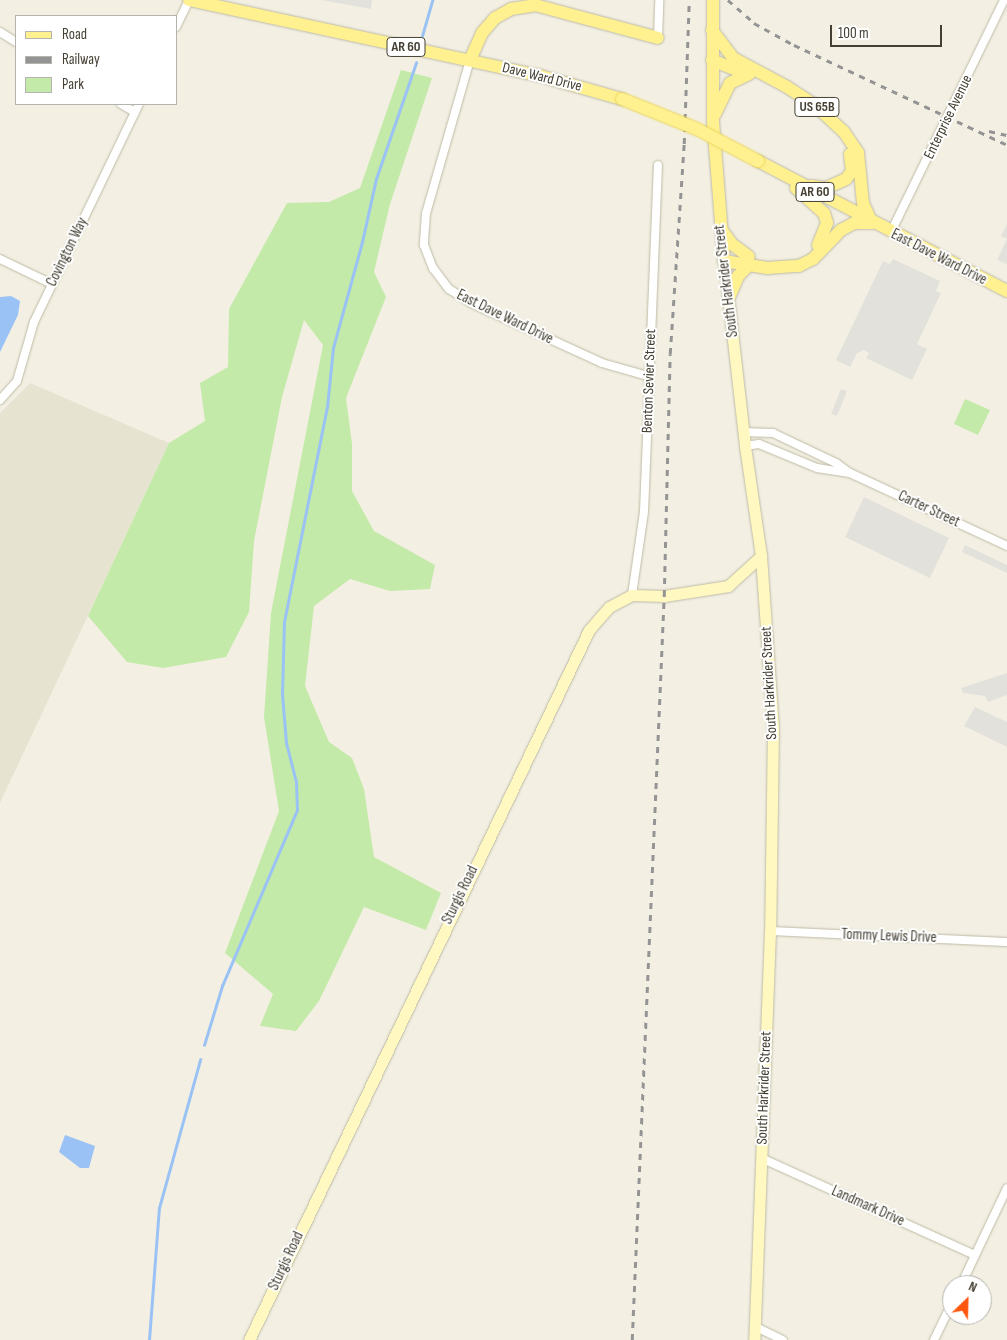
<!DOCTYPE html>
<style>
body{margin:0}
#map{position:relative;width:1007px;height:1340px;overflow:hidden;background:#f3f0e3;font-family:"Sofia Sans Condensed",sans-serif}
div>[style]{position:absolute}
.residential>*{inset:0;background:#e7e3d1}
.green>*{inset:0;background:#c3eaa8}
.parking>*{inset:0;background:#e3e1dc}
.water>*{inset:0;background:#9ac2f5}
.stream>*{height:2.5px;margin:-1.25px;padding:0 1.25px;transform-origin:1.25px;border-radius:1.25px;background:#9ac2f5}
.roads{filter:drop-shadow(0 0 1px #bfbaa5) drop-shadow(0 0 1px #bfbaa5)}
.street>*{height:8px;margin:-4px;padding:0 4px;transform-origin:4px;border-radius:4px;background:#fff}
.secondary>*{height:11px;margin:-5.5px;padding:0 5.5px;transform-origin:5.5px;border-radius:5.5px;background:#fff9c1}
.primary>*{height:12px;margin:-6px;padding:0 6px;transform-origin:6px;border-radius:6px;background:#fff090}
.rail>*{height:2.5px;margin-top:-1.25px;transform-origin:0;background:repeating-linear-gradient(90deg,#949494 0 6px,transparent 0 12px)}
.bridges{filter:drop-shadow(0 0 1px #ebd559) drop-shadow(0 0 1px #ebd559)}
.primary-bridge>*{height:12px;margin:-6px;padding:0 6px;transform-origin:6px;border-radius:6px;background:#fff090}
span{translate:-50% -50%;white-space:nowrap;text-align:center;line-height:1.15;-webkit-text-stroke:4px #fff;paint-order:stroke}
.shield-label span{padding:1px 4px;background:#fff;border:1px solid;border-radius:4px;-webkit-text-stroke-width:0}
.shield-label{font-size:14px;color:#454033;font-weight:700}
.street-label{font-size:15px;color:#454033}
.legend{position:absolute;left:15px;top:15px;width:162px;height:90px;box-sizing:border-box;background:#fff;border:1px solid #b5b3ad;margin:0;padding:6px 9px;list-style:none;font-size:15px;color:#454033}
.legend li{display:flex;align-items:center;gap:10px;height:25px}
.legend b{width:25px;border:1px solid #b5b3ad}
.north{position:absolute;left:942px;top:1275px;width:50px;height:50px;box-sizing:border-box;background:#fff;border:1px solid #b5b3ad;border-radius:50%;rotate:24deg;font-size:14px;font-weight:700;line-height:20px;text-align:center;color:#454033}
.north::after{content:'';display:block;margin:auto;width:18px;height:22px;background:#ff560e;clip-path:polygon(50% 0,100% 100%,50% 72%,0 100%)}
.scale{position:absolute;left:830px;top:25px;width:112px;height:22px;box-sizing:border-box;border:2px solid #454033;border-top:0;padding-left:6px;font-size:15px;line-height:18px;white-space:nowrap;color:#454033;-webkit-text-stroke:4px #fff;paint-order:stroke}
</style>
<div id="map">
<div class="residential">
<i style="clip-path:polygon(30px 383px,169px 443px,0 803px,0 413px)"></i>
</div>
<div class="green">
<i style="clip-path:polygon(401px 70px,432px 78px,390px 204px,374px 272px,386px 297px,346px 398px,352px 444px,352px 491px,374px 531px,435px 565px,430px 589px,390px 591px,350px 579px,314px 606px,305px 686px,329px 742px,352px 758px,364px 789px,374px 857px,441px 893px,426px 930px,364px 907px,319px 1001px,296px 1031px,260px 1026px,273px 994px,225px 953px,279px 811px,264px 717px,271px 613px,323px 345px,304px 320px,282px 397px,254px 541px,249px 612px,226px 657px,163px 668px,127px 662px,88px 616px,169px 443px,205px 421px,200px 383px,228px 367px,229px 309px,287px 203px,329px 202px,360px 188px)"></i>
<i style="clip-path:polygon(965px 399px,990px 410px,978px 435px,954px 424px)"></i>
</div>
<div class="parking">
<i style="clip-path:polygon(321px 0,372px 0,371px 9px)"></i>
<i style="clip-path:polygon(1007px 224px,1007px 264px,997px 260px,1007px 239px,1001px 236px)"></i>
<i style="clip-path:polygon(893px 259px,940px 281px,936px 291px,941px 293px,917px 344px,927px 349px,912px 380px,866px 358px,869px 353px,864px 350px,857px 353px,850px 367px,836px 360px,883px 261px,890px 264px)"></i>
<i style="clip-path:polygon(841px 389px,847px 391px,837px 416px,831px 414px)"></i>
<i style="clip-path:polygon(864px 497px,949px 538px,930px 578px,845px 537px)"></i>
<i style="clip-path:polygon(965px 545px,1007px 565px,1007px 573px,962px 552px)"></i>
<i style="clip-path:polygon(1007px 673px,1007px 695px,988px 702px,985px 696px,963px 693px,961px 688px)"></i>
<i style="clip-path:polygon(975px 707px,1007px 722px,1007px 747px,964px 726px)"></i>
</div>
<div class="water">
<i style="clip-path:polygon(11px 296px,20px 301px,18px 315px,0 352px,0 297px)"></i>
<i style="clip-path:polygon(65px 1135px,95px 1146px,89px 1168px,80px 1168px,59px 1152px)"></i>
</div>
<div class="stream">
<i style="left:422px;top:36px;width:37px;rotate:-74deg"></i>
<i style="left:204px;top:1045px;width:62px;rotate:-73deg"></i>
<i style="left:222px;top:986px;width:191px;rotate:-66.9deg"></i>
<i style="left:297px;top:810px;width:28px;rotate:-92deg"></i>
<i style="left:296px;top:782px;width:40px;rotate:-104.4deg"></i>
<i style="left:286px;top:743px;width:49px;rotate:-94.7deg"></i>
<i style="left:282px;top:694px;width:72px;rotate:-88.4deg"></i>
<i style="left:284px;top:622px;width:219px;rotate:-78.7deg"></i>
<i style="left:327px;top:407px;width:59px;rotate:-84.2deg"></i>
<i style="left:333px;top:348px;width:110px;rotate:-74.7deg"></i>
<i style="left:362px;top:242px;width:65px;rotate:-77.5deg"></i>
<i style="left:376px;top:179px;width:123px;rotate:-71deg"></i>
<i style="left:149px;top:1340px;width:132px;rotate:-85.7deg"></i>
<i style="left:159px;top:1208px;width:154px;rotate:-74.5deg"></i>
</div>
<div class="roads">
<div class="street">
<i style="left:176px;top:27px;width:30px;rotate:-64deg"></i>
<i style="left:0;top:32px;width:19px;rotate:32deg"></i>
<i style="left:658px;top:38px;width:38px;rotate:-88deg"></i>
<i style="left:470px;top:60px;width:159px;rotate:106deg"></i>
<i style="left:426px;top:213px;width:32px;rotate:94deg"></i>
<i style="left:424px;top:245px;width:25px;rotate:69deg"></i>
<i style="left:433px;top:268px;width:26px;rotate:53deg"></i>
<i style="left:449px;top:289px;width:26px;rotate:32deg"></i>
<i style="left:471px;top:303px;width:144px;rotate:24.6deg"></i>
<i style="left:602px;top:363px;width:48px;rotate:15.8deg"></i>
<i style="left:121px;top:104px;width:16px;rotate:30deg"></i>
<i style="left:891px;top:232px;width:258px;rotate:-64deg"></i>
<i style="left:0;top:259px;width:58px;rotate:25.7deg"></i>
<i style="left:0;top:400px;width:25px;rotate:-48deg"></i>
<i style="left:17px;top:381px;width:61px;rotate:-73.9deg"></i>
<i style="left:34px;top:322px;width:242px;rotate:-64.3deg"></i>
<i style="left:743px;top:432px;width:30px;rotate:2deg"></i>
<i style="left:773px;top:433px;width:70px;rotate:25.5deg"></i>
<i style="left:836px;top:463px;width:17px;rotate:36deg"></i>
<i style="left:850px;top:473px;width:173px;rotate:24.9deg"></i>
<i style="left:745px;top:446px;width:14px;rotate:-8deg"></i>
<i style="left:759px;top:444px;width:63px;rotate:22.5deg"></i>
<i style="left:817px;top:468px;width:33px;rotate:9deg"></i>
<i style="left:632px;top:595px;width:84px;rotate:-81.8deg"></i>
<i style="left:644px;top:512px;width:347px;rotate:-87.7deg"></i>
<i style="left:770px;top:931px;width:237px;rotate:2.7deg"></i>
<i style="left:761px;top:1158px;width:235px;rotate:24.4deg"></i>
<i style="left:961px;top:1285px;width:107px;rotate:-64.6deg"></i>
<i style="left:754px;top:1326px;width:32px;rotate:26deg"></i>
<i style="left:934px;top:1340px;width:41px;rotate:-64.1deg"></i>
</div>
<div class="secondary">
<i style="left:724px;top:261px;width:186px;rotate:83.5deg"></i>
<i style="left:745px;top:446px;width:111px;rotate:81.7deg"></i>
<i style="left:761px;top:556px;width:172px;rotate:86deg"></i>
<i style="left:773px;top:728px;width:203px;rotate:90.8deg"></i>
<i style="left:770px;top:931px;width:409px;rotate:92.2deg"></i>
<i style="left:249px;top:1340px;width:787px;rotate:-64.41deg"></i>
<i style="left:589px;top:630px;width:30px;rotate:-49deg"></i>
<i style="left:609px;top:607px;width:26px;rotate:-28deg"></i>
<i style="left:632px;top:595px;width:32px;rotate:2deg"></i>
<i style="left:664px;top:596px;width:65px;rotate:-8.9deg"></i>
<i style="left:728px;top:586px;width:45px;rotate:-42.3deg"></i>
</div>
<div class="primary">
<i style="left:189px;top:0;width:356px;rotate:12.2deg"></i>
<i style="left:537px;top:75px;width:88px;rotate:15.8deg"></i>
<i style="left:713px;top:0;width:121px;rotate:90deg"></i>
<i style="left:713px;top:121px;width:140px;rotate:85.5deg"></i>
<i style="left:724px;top:261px;width:44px;rotate:9.2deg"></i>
<i style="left:767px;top:268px;width:32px;rotate:-4deg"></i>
<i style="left:799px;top:266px;width:16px;rotate:-27deg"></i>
<i style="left:813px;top:259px;width:40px;rotate:-46deg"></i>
<i style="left:841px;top:230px;width:15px;rotate:-28deg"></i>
<i style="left:854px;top:223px;width:18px"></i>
<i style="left:712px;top:30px;width:35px;rotate:53deg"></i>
<i style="left:733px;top:58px;width:61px;rotate:28.2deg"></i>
<i style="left:787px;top:87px;width:35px;rotate:33deg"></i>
<i style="left:816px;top:106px;width:38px;rotate:43deg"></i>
<i style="left:844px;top:132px;width:25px;rotate:56deg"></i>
<i style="left:858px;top:153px;width:50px;rotate:84.3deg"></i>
<i style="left:863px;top:203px;width:22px;rotate:66deg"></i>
<i style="left:470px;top:60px;width:30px;rotate:-66deg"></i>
<i style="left:482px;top:33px;width:20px;rotate:-49deg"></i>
<i style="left:495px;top:18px;width:18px;rotate:-29deg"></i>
<i style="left:511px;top:9px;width:24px;rotate:-9deg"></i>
<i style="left:535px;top:5px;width:127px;rotate:15deg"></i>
<i style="left:712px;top:60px;width:35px;rotate:22deg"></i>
<i style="left:715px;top:114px;width:34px;rotate:-64deg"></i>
<i style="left:730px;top:83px;width:21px;rotate:-25deg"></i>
<i style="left:758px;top:161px;width:281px;rotate:27.6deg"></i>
<i style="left:811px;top:186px;width:15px;rotate:8deg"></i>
<i style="left:826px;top:188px;width:22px;rotate:-24deg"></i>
<i style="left:846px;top:179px;width:10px;rotate:-53deg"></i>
<i style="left:852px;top:171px;width:17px;rotate:-97deg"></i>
<i style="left:796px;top:188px;width:38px;rotate:42deg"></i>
<i style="left:824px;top:213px;width:10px;rotate:73deg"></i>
<i style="left:827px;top:223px;width:24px;rotate:112deg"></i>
<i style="left:721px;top:229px;width:19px;rotate:54deg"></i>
<i style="left:732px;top:244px;width:21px;rotate:37deg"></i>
<i style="left:728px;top:300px;width:26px;rotate:-67deg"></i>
<i style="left:738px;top:276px;width:16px;rotate:-45deg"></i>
</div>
</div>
<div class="rail">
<i style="left:728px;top:0;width:35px;rotate:41deg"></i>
<i style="left:754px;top:23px;width:46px;rotate:28.8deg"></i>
<i style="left:794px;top:45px;width:235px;rotate:25.1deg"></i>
<i style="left:989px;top:131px;width:18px;rotate:13deg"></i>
<i style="left:632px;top:1340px;width:745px;rotate:-87.54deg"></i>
<i style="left:664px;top:596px;width:242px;rotate:-88.6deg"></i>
<i style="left:670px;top:354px;width:210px;rotate:-86.2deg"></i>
<i style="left:684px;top:144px;width:144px;rotate:-88deg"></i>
</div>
<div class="bridges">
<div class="primary-bridge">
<i style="left:622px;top:99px;width:81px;rotate:21.8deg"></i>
<i style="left:697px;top:129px;width:69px;rotate:27.7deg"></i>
</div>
</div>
<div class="shield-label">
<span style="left:406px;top:47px">AR 60</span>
<span style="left:817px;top:107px">US 65B</span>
<span style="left:815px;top:192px">AR 60</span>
</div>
<div class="street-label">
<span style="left:542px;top:77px;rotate:14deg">Dave Ward Drive</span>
<span style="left:948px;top:117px;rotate:-64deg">Enterprise Avenue</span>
<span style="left:67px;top:252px;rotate:-64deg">Covington Way</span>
<span style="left:939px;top:257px;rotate:27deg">East Dave Ward Drive</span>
<span style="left:726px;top:281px;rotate:-97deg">South Harkrider Street</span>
<span style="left:505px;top:317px;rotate:26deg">East Dave Ward Drive</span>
<span style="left:649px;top:381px;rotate:-88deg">Benton Sevier Street</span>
<span style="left:929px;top:509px;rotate:25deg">Carter Street</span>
<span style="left:769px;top:683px;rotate:-93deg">South Harkrider Street</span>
<span style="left:460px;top:895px;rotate:-64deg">Sturgis Road</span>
<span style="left:889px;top:936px;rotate:2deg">Tommy Lewis Drive</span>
<span style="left:764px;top:1088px;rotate:-88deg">South Harkrider Street</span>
<span style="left:868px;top:1206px;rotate:24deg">Landmark Drive</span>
<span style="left:286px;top:1261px;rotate:-65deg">Sturgis Road</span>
</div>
<ul class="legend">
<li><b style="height:6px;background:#fff090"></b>Road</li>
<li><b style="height:6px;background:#949494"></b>Railway</li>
<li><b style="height:14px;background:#c3eaa8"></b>Park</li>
</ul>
<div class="north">N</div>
<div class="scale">100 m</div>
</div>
